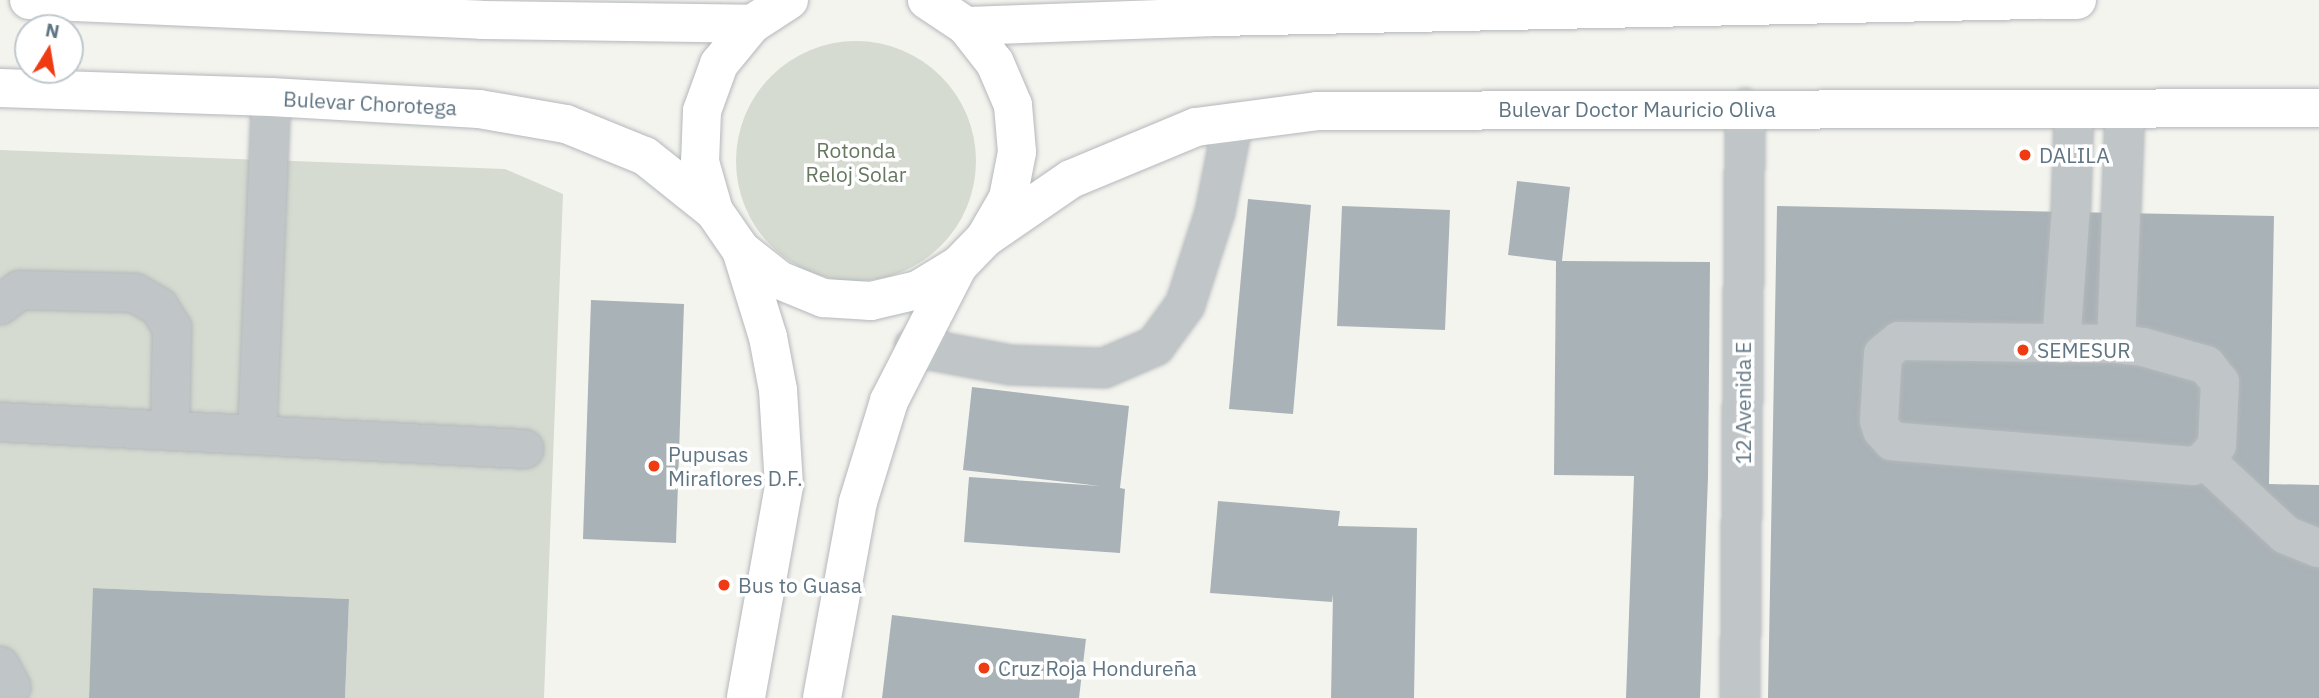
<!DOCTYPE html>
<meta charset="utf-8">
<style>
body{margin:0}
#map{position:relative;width:2319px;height:698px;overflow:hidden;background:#f4f4ef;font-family:"IBM Plex Sans",sans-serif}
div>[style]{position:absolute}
.green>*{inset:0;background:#d5dbd0}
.round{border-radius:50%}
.building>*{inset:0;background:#a9b2b7}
.roads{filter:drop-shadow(0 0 2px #b4b8bb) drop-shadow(0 0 2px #b4b8bb)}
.minor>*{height:38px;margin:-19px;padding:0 19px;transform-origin:19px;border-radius:19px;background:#c0c5c8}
.highway>*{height:38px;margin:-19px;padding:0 19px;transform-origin:19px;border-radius:19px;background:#fff}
.dots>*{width:19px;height:19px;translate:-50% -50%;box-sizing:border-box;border:4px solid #fff;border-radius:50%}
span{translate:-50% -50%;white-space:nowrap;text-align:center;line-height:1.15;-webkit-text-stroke:7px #fff;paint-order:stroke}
.street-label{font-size:21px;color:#607583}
.park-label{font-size:21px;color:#667960}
.poi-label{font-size:21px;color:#607583}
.left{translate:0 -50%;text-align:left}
.north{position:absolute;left:14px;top:14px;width:70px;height:70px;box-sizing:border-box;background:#fff;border:2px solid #bfc8cd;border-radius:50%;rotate:11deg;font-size:19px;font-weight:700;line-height:28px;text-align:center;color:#607583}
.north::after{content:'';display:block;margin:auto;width:24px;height:32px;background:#f03b12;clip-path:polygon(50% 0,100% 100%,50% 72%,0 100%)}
</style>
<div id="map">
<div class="green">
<i class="round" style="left:736px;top:41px;width:240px;height:240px"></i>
<i style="clip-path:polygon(0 150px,505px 169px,563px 194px,544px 698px,345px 698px,349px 599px,94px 588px,89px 698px,0 698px)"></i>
</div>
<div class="building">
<i style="clip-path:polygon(1517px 181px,1570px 187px,1562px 261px,1710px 262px,1708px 477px,1700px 698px,1626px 698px,1634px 476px,1554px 475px,1556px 261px,1508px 255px)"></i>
<i style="clip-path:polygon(1248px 199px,1311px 205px,1293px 414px,1229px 409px)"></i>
<i style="clip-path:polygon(1342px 206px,1450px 210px,1445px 330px,1337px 326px)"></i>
<i style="clip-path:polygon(1777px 206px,2274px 216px,2269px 484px,2319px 485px,2319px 698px,1768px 698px)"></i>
<i style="clip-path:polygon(591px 300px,684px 304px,676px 543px,583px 539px)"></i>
<i style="clip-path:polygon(972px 387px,1129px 406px,1120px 488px,1125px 489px,1120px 553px,964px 542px,969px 477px,1100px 486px,963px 470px)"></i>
<i style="clip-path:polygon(1218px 501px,1340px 511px,1338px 526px,1417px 528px,1414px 698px,1331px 698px,1333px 594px,1332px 602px,1210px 593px)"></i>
<i style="clip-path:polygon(93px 588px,349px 599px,345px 698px,89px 698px)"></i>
<i style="clip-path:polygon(892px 615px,1086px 639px,1079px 698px,882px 698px)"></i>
</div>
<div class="roads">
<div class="minor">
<i style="left:0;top:305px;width:25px;rotate:-37deg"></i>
<i style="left:20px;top:290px;width:115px;rotate:1.5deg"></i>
<i style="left:135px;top:293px;width:28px;rotate:30deg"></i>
<i style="left:159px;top:307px;width:25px;rotate:58deg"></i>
<i style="left:172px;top:328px;width:103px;rotate:91.1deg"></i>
<i style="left:1899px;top:341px;width:217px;rotate:0.8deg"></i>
<i style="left:2116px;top:344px;width:27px;rotate:6deg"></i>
<i style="left:2143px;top:347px;width:66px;rotate:15.9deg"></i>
<i style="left:2206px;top:365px;width:22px;rotate:51deg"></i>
<i style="left:2220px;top:382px;width:63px;rotate:92.7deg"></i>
<i style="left:2217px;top:445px;width:19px;rotate:129deg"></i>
<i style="left:2205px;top:460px;width:13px;rotate:153deg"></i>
<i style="left:2193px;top:466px;width:302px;rotate:-175.3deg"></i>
<i style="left:1892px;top:441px;width:15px;rotate:-132deg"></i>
<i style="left:1882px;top:430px;width:9px;rotate:-108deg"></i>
<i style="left:1879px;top:421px;width:67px;rotate:-86.6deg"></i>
<i style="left:1883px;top:354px;width:21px;rotate:-39deg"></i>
<i style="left:2061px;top:344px;width:137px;rotate:-85.8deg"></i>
<i style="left:2071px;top:207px;width:98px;rotate:-88.2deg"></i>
<i style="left:2116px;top:344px;width:234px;rotate:-87.8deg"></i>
<i style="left:914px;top:347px;width:98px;rotate:10.6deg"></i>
<i style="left:1010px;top:365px;width:94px;rotate:1.8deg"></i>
<i style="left:1104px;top:368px;width:56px;rotate:-23.3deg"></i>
<i style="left:1155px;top:346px;width:51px;rotate:-53.8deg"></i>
<i style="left:1185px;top:305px;width:98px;rotate:-72.1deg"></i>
<i style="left:1215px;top:212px;width:92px;rotate:-78.7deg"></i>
<i style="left:0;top:422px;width:525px;rotate:2.95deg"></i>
<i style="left:257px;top:435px;width:338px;rotate:-87.6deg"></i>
<i style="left:2205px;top:460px;width:110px;rotate:42.8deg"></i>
<i style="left:2286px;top:535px;width:35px;rotate:22deg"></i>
<i style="left:0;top:666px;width:24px;rotate:62deg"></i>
<i style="left:1740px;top:698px;width:590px;rotate:-89.51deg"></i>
</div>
<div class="highway">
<i style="left:29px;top:0;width:453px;rotate:2.5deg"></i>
<i style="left:482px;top:20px;width:270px;rotate:0.8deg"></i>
<i style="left:789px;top:0;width:44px;rotate:147deg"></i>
<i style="left:752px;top:24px;width:52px;rotate:129.5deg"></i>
<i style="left:719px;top:64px;width:50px;rotate:109.9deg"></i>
<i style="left:702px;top:111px;width:51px;rotate:92.2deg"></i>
<i style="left:700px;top:162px;width:51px;rotate:74.1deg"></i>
<i style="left:714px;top:211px;width:47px;rotate:55.3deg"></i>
<i style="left:741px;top:250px;width:48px;rotate:38.3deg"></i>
<i style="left:779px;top:280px;width:48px;rotate:22.2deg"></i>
<i style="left:823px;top:298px;width:48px;rotate:3.6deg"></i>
<i style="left:871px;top:301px;width:48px;rotate:-13.2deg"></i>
<i style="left:918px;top:290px;width:48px;rotate:-31.4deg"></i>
<i style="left:959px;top:265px;width:37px;rotate:-46deg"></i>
<i style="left:985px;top:238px;width:46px;rotate:-60.1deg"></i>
<i style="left:1008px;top:198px;width:47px;rotate:-78.9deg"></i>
<i style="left:1017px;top:152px;width:47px;rotate:-94.9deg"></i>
<i style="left:1013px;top:105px;width:46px;rotate:-113.2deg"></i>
<i style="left:995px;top:63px;width:47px;rotate:-128.1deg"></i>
<i style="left:966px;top:26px;width:47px;rotate:-146.3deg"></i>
<i style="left:2043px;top:0;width:34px"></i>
<i style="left:966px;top:26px;width:250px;rotate:-2.1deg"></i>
<i style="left:1216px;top:17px;width:821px;rotate:-1.19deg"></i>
<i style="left:0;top:88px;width:271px;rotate:1.9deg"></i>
<i style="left:271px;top:97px;width:208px;rotate:3.3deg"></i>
<i style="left:479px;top:109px;width:88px;rotate:9.8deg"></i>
<i style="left:566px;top:124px;width:85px;rotate:22.1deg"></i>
<i style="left:645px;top:156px;width:88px;rotate:38.6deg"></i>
<i style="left:985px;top:238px;width:104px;rotate:-34.5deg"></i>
<i style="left:1071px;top:179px;width:135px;rotate:-22.6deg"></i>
<i style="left:1196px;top:127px;width:122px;rotate:-7.5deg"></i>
<i style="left:1317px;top:111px;width:1002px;rotate:-0.17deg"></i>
<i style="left:741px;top:250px;width:91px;rotate:72.8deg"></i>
<i style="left:768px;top:337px;width:54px;rotate:79.3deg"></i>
<i style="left:778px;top:390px;width:96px;rotate:86.4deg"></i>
<i style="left:784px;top:486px;width:215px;rotate:100.2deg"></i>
<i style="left:822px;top:698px;width:199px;rotate:-79.6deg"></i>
<i style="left:858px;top:502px;width:106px;rotate:-72.9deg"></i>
<i style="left:889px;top:401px;width:152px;rotate:-62.9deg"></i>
</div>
</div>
<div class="dots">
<i style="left:2025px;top:155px;background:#f03b12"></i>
<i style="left:2023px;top:350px;background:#f03b12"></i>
<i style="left:654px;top:466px;background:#f03b12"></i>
<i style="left:724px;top:585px;background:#f03b12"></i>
<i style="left:984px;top:668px;background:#f03b12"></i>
</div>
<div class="street-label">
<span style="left:370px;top:103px;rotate:3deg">Bulevar Chorotega</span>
<span style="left:1637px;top:109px">Bulevar Doctor Mauricio Oliva</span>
<span style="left:1743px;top:403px;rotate:-90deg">12 Avenida E</span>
</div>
<div class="park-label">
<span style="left:856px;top:162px">Rotonda<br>Reloj Solar</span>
</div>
<div class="poi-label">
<span class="left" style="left:2039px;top:155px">DALILA</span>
<span class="left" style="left:2037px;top:350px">SEMESUR</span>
<span class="left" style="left:668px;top:466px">Pupusas<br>Miraflores D.F.</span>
<span class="left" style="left:738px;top:585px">Bus to Guasa</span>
<span class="left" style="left:998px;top:668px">Cruz Roja Hondureña</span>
</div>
<div class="north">N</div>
</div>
